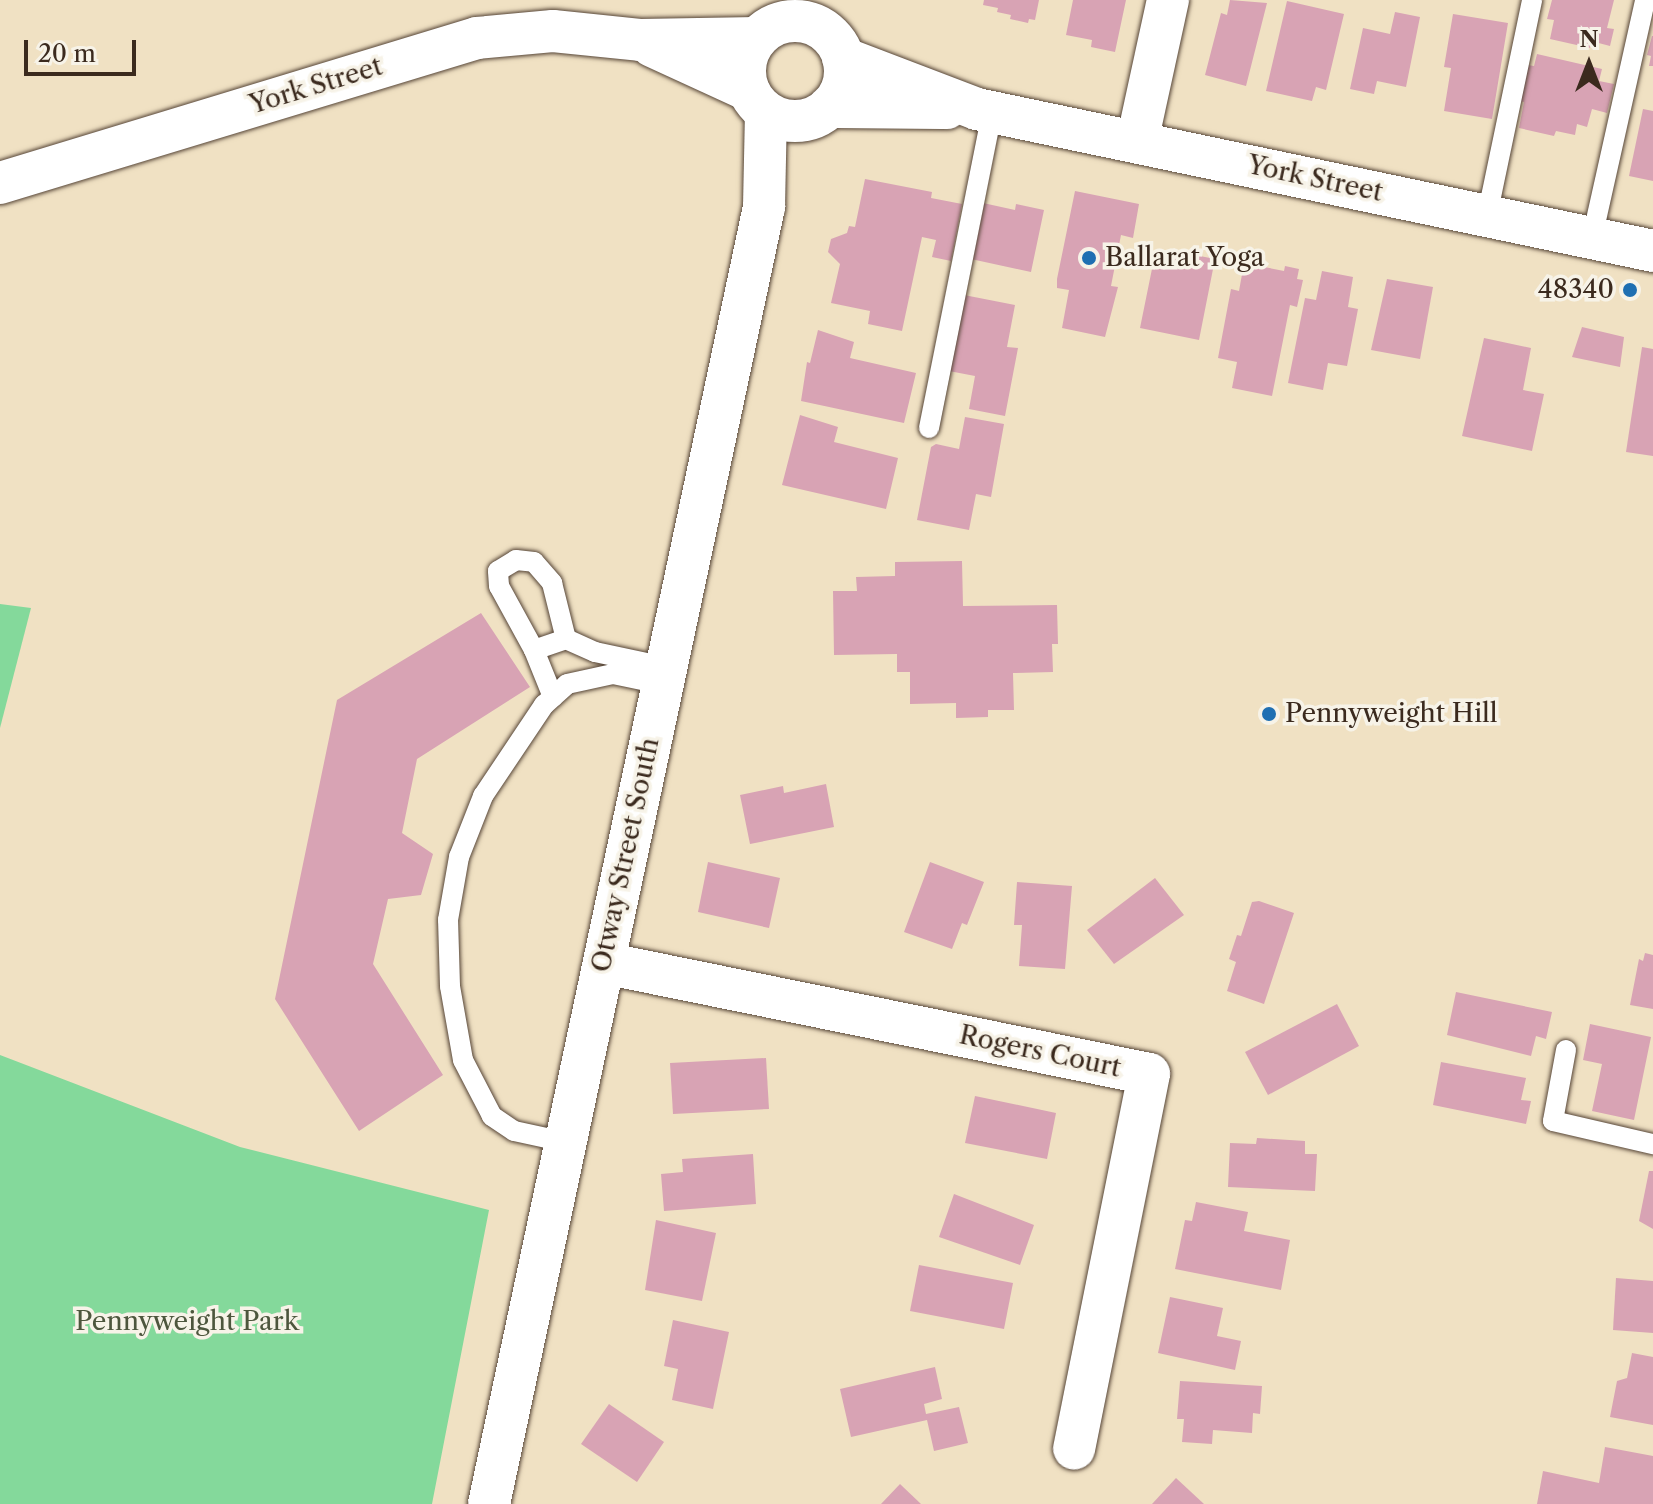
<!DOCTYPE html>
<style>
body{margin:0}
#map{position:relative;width:1653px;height:1504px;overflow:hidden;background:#f0e1c3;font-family:"Libre Caslon Text",serif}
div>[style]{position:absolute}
.green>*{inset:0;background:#84d99b}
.building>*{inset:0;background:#d8a3b4}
.roads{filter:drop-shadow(0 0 2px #564537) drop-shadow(0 0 2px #564537)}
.lane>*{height:20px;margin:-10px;padding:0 10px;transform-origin:10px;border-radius:10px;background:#fff}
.street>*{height:42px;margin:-21px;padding:0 21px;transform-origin:21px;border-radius:21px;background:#fff}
.street>.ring{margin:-21px;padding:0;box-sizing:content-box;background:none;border:42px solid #fff;border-radius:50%}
.dots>*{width:22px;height:22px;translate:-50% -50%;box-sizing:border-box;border:4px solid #f7f3e8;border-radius:50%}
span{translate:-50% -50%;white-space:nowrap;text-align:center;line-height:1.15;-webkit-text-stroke:7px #f7f3e8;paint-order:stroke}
.street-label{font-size:26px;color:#3b2a1e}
.poi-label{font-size:26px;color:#3b2a1e}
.left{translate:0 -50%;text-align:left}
.right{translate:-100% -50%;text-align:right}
.park-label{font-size:26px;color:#4d563d}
.north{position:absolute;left:1549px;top:24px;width:80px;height:80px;-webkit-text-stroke:6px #f7f3e8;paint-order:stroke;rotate:0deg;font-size:22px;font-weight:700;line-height:32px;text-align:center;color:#3b2a1e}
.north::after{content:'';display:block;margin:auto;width:28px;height:36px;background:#3b2a1e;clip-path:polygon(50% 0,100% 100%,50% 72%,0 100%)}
.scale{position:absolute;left:24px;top:40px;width:112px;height:36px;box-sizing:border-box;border:4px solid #3b2a1e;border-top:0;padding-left:10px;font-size:24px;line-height:28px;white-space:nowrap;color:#3b2a1e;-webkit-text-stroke:6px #f7f3e8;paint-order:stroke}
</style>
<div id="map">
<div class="green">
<i style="clip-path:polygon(0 604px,31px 608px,0 728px)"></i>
<i style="clip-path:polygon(0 1055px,240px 1147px,489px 1210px,432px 1504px,0 1504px)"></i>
</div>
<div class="building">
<i style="clip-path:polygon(984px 0,1039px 0,1035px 20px,1029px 19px,1028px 23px,1010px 19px,1011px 15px,997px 12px,998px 8px,983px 5px)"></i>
<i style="clip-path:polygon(1073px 0,1126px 0,1115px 52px,1091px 47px,1092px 40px,1066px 35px)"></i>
<i style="clip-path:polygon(1230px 0,1267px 3px,1246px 86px,1205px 75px,1221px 13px,1227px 15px)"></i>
<i style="clip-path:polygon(1552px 0,1614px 0,1607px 28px,1614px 29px,1610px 46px,1591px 41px,1590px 48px,1550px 39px,1554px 20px,1547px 19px)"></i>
<i style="clip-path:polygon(1287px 1px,1344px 14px,1326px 90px,1316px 87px,1312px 101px,1266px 91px)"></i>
<i style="clip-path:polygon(1395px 12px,1420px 17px,1406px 87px,1377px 81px,1374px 94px,1350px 89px,1363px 28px,1390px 34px)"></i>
<i style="clip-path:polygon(1453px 14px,1508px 23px,1492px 119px,1444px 111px,1451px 68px,1444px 67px)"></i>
<i style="clip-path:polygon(1652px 36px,1653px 36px,1653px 66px,1649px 66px,1651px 56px,1647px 55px)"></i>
<i style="clip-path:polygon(1537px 54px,1602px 69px,1599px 81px,1614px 84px,1607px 113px,1592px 109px,1587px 127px,1577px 124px,1575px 135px,1556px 131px,1554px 136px,1519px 128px,1524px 102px,1519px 101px,1527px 65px,1534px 66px)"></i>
<i style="clip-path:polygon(1643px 109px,1653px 111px,1653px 181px,1629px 176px)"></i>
<i style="clip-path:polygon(865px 179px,932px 192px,931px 198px,962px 204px,951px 261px,932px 257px,936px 240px,922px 237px,902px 331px,868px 324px,870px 311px,831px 303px,840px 264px,828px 252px,831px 239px,847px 233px,849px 226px,855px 227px)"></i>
<i style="clip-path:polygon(1075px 191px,1139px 204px,1133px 238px,1121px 235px,1111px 286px,1118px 287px,1105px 337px,1062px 328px,1069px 290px,1057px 288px,1057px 279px)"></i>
<i style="clip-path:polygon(983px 203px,1015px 210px,1016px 204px,1044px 210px,1031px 272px,971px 259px)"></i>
<i style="clip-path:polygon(1175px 251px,1215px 259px,1199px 340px,1140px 328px,1155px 254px,1174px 257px)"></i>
<i style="clip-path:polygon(1244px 263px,1284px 271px,1285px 266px,1299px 269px,1297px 279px,1303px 280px,1297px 307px,1290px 305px,1272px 396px,1232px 388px,1237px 362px,1218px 358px,1231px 289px,1239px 291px)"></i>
<i style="clip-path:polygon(1322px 271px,1353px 277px,1348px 307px,1358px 309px,1347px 366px,1328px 363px,1323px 390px,1288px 383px,1305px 298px,1316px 300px)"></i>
<i style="clip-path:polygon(1387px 279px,1433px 287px,1420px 359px,1371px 350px)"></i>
<i style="clip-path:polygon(964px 295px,1015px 305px,1007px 347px,1018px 348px,1005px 416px,969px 409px,975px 376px,949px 371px)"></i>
<i style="clip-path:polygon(1582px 327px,1624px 337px,1620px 367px,1572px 357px)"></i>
<i style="clip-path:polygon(818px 330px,854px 342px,850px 358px,916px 373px,904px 423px,801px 401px,807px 362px,810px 363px)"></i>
<i style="clip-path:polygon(1484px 338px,1531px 348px,1523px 390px,1544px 394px,1532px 451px,1462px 436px)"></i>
<i style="clip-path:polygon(1642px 347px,1653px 349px,1653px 456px,1626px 452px)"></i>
<i style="clip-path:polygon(800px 415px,838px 427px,834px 442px,898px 458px,886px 509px,782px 485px)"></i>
<i style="clip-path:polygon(965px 417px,1004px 424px,991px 497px,976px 494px,969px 530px,917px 520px,931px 447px,936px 444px,959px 449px)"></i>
<i style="clip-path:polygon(962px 561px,963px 606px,1057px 605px,1058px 644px,1052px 644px,1053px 672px,1013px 673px,1014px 710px,988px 710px,988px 717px,956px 718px,956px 703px,910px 704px,910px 672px,897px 672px,897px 654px,834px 655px,833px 591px,857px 591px,856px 577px,895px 576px,895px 562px)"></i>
<i style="clip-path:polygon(481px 613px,530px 687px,417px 759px,402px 833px,433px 854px,421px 895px,388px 899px,373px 964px,443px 1075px,359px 1131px,275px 999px,337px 700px)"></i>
<i style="clip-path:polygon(826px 784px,834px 827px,750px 844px,740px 795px,783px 786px,784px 793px)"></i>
<i style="clip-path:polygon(708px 862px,780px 878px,769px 928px,698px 912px)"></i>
<i style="clip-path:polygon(930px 862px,984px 882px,967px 925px,962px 923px,952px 949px,904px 932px)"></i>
<i style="clip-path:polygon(1155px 878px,1184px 915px,1114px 964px,1087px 930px)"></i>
<i style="clip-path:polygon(1017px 882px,1072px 886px,1065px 969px,1019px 966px,1022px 925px,1014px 925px)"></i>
<i style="clip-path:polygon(1259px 901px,1294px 913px,1264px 1004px,1227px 991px,1236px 962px,1229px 959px,1237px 935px,1241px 936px,1252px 902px)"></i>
<i style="clip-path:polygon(1645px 953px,1653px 955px,1653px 1009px,1630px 1005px,1639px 959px,1643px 961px)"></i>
<i style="clip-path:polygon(1456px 992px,1552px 1012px,1546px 1039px,1536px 1036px,1531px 1056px,1447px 1035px)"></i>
<i style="clip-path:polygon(1337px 1004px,1359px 1046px,1268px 1095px,1245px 1052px)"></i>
<i style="clip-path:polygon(1590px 1024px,1651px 1037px,1634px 1120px,1592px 1111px,1602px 1064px,1583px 1060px)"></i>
<i style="clip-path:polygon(766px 1058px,769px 1109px,673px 1114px,670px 1063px)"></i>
<i style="clip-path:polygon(1441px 1062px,1526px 1078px,1521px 1100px,1531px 1101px,1526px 1124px,1433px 1105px)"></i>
<i style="clip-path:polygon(975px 1096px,1056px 1113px,1047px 1159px,965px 1143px)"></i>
<i style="clip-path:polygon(1257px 1138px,1305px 1141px,1305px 1154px,1317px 1154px,1315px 1191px,1228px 1187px,1230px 1143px,1256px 1144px)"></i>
<i style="clip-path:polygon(753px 1154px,756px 1204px,664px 1211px,661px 1174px,683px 1172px,682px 1159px)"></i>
<i style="clip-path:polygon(1649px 1171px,1653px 1171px,1653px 1229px,1639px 1221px)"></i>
<i style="clip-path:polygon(954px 1194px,1034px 1225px,1020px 1265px,939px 1237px)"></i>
<i style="clip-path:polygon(1196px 1202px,1248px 1212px,1244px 1231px,1290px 1240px,1281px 1290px,1175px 1269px,1185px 1220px,1192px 1221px)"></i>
<i style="clip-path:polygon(656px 1220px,716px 1233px,702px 1301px,645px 1290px)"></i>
<i style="clip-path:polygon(919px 1265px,1013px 1283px,1004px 1329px,910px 1311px)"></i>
<i style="clip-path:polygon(1616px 1278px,1653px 1281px,1653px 1333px,1613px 1330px)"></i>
<i style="clip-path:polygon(1170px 1297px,1223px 1308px,1217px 1336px,1241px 1341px,1235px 1370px,1158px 1353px)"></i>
<i style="clip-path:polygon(673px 1320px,729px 1332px,713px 1409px,672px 1400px,678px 1369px,664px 1366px)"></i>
<i style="clip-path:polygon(1632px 1353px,1653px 1357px,1653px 1425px,1610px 1417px,1617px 1381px,1627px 1378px)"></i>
<i style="clip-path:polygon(935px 1367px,942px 1399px,924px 1404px,926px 1414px,959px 1407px,968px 1443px,934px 1451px,927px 1420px,851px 1437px,840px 1389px)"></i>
<i style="clip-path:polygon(1180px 1381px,1262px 1386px,1260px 1414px,1253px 1413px,1252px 1433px,1213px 1430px,1212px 1444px,1182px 1442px,1184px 1419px,1177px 1419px)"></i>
<i style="clip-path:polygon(609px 1404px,664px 1442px,637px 1482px,581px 1444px)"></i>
<i style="clip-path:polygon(1605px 1447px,1653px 1456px,1653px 1504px,1537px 1504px,1543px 1471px,1599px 1483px)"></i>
<i style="clip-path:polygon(1176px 1478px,1204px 1504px,1152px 1504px)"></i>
<i style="clip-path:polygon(900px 1484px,921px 1504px,881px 1504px)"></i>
</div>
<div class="roads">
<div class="lane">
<i style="left:1487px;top:216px;width:221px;rotate:-78.2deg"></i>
<i style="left:1592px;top:238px;width:244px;rotate:-77.4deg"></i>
<i style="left:929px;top:428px;width:322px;rotate:-78.7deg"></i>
<i style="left:534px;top:650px;width:73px;rotate:-118.7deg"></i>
<i style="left:499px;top:586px;width:15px;rotate:-94deg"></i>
<i style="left:498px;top:571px;width:21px;rotate:-31deg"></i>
<i style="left:516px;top:560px;width:18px;rotate:6deg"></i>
<i style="left:534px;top:562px;width:28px;rotate:49deg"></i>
<i style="left:552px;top:583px;width:58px;rotate:76deg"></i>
<i style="left:553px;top:697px;width:51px;rotate:-112deg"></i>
<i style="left:534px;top:650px;width:34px;rotate:-19deg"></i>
<i style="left:566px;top:639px;width:32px;rotate:24deg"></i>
<i style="left:595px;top:652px;width:72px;rotate:12.1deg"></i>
<i style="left:1566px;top:1050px;width:72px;rotate:100.4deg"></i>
<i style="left:1553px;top:1121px;width:103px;rotate:13deg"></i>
<i style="left:565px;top:1142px;width:52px;rotate:-167.8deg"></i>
<i style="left:514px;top:1131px;width:27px;rotate:-146deg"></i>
<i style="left:492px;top:1116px;width:63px;rotate:-117.4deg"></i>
<i style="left:463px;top:1060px;width:75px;rotate:-100deg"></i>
<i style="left:450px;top:986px;width:66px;rotate:-91.7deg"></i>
<i style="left:448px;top:920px;width:64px;rotate:-80.1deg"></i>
<i style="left:459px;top:857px;width:66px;rotate:-68.5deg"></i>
<i style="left:483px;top:796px;width:110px;rotate:-56.2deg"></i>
<i style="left:544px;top:705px;width:31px;rotate:-42deg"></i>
<i style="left:567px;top:684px;width:47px;rotate:-12.3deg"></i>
<i style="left:613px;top:674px;width:49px;rotate:11.8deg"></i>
</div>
<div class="street">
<i class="ring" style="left:745px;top:21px;width:58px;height:58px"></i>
<i style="left:652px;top:46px;width:106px;rotate:24.6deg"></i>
<i style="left:843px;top:58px;width:143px;rotate:20.8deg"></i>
<i style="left:977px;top:109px;width:691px;rotate:11.86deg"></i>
<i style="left:829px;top:107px;width:118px;rotate:0.5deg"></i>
<i style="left:1137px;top:142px;width:145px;rotate:-77.7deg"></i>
<i style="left:0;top:183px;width:499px;rotate:-16.9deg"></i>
<i style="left:477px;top:38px;width:76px;rotate:-5.3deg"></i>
<i style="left:553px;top:31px;width:87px;rotate:5.9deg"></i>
<i style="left:640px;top:40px;width:117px;rotate:-1deg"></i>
<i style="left:604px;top:963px;width:556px;rotate:11.51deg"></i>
<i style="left:1149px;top:1074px;width:382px;rotate:101.3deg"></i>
<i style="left:489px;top:1504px;width:1326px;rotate:-78.03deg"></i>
<i style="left:764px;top:207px;width:94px;rotate:-88.8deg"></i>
</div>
</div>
<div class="dots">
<i style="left:1089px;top:258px;background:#1f6fb2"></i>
<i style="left:1630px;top:290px;background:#1f6fb2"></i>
<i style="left:1269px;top:714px;background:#1f6fb2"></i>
</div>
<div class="street-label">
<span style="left:316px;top:86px;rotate:-17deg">York Street</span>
<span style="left:1315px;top:179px;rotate:12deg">York Street</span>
<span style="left:626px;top:855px;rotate:-78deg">Otway Street South</span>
<span style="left:1040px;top:1052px;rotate:12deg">Rogers Court</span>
</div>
<div class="poi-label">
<span class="left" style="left:1105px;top:258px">Ballarat Yoga</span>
<span class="right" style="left:1614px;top:290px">48340</span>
<span class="left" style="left:1285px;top:714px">Pennyweight Hill</span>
</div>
<div class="park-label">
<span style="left:187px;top:1322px">Pennyweight Park</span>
</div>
<div class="north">N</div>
<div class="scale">20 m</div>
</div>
